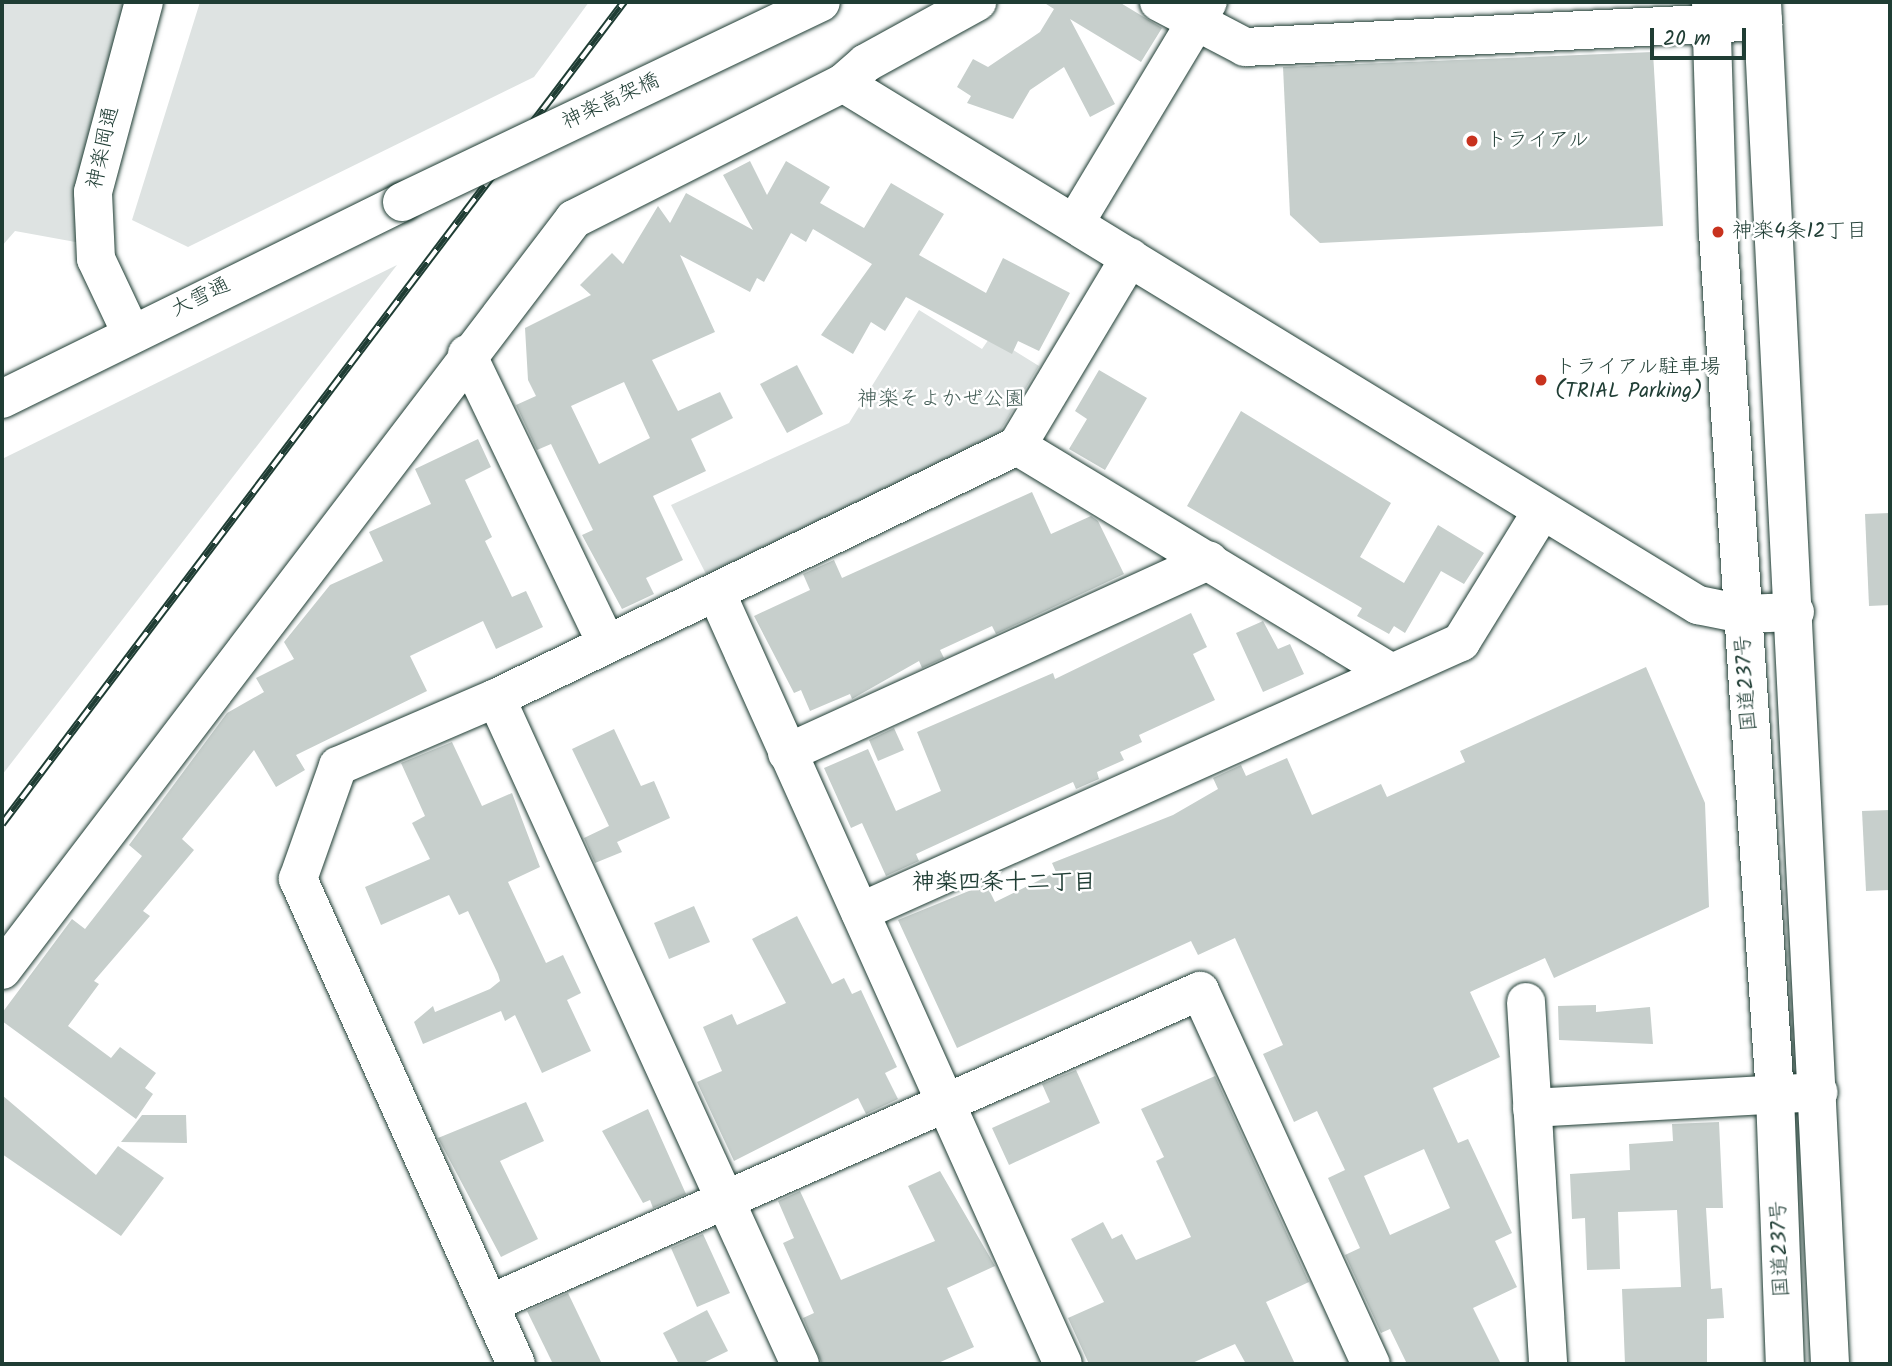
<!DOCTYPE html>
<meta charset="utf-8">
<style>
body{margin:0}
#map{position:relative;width:1892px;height:1366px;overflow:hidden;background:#fff;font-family:Kalam,"Klee One",sans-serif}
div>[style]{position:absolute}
.green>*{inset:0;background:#dee3e2}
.building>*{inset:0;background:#c7cfcc}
.roads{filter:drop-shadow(0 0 2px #1f3d34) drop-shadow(0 0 2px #1f3d34)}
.minor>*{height:38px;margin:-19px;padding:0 19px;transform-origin:19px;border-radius:19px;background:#fff}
.major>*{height:38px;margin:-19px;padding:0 19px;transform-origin:19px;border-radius:19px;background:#fff}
.highway>*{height:38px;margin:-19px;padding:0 19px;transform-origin:19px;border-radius:19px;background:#fff}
.rail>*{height:8px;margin-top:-4px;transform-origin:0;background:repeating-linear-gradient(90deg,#fff 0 16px,#1f3d34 0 32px);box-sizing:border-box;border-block:2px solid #1f3d34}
.bridges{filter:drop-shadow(0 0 2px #1f3d34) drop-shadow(0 0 2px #1f3d34)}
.major-bridge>*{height:38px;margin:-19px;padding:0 19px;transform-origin:19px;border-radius:19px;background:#fff}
.dots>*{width:19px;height:19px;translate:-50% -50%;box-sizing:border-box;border:4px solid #fff;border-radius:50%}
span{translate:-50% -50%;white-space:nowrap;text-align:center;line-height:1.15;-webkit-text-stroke:5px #fff;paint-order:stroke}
.street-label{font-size:21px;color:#1f3d34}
.poi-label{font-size:21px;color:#1f3d34}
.left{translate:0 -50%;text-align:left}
.park-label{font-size:21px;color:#455e57}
.neighbourhood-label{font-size:23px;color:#1f3d34;font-weight:700}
.frame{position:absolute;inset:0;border:4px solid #1f3d34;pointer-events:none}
.scale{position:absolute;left:1650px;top:28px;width:96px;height:32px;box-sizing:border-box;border:4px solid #1f3d34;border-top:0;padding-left:9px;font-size:21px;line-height:24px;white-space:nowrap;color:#1f3d34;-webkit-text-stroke:5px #fff;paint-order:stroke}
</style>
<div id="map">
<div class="green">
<i style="clip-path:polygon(2px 2px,126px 2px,81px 243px,15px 231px,2px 246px)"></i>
<i style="clip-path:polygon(200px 2px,589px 2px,534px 77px,188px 247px,132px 220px)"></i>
<i style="clip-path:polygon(397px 265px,2px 775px,2px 459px)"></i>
<i style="clip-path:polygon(919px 310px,982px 349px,991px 336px,1039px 366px,987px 453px,707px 576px,671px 505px,849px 423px)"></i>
</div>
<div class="building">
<i style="clip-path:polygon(1043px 2px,1119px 2px,1162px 28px,1141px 62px,1070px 19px,1115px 104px,1090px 117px,1064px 67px,1030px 90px,1013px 119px,967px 103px,971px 96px,957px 87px,973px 59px,988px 67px,1040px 32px,1054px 9px)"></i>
<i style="clip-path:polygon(1653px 52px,1663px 226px,1320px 243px,1290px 215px,1283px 67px)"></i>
<i style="clip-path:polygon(evenodd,750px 161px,767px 195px,786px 161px,830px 187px,820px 203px,864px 228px,891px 183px,944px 214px,919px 255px,986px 293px,1003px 258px,1070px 293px,1039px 351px,1018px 341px,1012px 354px,906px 297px,885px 331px,871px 322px,853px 354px,821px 335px,872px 264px,813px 229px,806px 242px,791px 233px,764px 282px,757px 278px,750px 292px,680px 255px,715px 332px,652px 360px,678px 411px,720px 392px,733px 418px,691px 439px,706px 471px,653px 496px,683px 560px,646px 578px,654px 594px,622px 609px,582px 535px,593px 530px,564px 471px,551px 444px,537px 450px,516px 405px,536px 396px,528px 380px,525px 328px,591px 295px,580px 285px,612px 253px,623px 264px,658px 206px,670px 223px,686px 193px,753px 230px,723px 175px,750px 161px,624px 382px,650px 438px,599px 464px,571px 406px,624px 382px)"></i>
<i style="clip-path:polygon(797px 365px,823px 414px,787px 433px,760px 384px)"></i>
<i style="clip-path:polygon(1099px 370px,1147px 398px,1105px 470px,1069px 449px,1087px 419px,1075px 411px)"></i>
<i style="clip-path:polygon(1241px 411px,1391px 503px,1360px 557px,1404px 583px,1438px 525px,1484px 553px,1464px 584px,1441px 571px,1405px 633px,1394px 626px,1389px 634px,1357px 616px,1362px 608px,1187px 506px)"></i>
<i style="clip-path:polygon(478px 439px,491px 467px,465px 480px,492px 537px,485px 541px,512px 597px,526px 591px,543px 627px,496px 649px,483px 621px,410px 656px,427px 691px,296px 755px,305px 770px,276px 787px,254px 750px,182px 839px,194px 850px,143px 911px,150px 916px,94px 981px,99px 984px,68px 1026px,111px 1058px,120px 1047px,156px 1073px,145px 1088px,153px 1094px,136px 1119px,2px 1021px,2px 1013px,72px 919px,85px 929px,142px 856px,129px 845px,227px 713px,264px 692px,256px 678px,294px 659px,284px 642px,330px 585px,383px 561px,369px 532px,431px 504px,415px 469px)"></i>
<i style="clip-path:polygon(1032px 492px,1051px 534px,1091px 516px,1098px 521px,1124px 574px,996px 634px,992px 626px,940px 650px,944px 658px,922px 668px,919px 661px,852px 699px,850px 694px,810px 711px,801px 690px,794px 693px,754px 616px,810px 590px,803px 574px,834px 560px,842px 578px)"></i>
<i style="clip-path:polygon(1890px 513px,1890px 605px,1869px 606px,1865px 514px)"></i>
<i style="clip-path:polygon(1191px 613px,1207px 647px,1193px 654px,1215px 700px,1139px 735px,1142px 742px,1120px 752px,1124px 760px,1097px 772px,1099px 779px,1076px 789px,1073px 782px,1018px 807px,916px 854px,919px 861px,886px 876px,862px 823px,851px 828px,824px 768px,868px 749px,896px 811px,941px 791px,917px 732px,1053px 673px,1055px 679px)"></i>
<i style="clip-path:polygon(1263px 621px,1278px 649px,1290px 644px,1304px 674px,1263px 692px,1236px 633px)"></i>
<i style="clip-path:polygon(evenodd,1646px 667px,1705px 803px,1709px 907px,1554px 978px,1545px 958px,1470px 992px,1500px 1057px,1433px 1088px,1458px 1143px,1468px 1139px,1512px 1233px,1495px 1241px,1517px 1287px,1473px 1308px,1501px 1364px,1407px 1364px,1390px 1329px,1381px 1333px,1345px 1255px,1360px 1248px,1328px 1178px,1345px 1170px,1317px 1111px,1294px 1122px,1263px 1054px,1283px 1045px,1235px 938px,1198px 955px,1191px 941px,957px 1048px,898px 920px,986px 884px,995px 902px,1056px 872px,1052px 863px,1173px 815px,1218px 789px,1213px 778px,1241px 765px,1246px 776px,1287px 758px,1312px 815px,1381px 784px,1387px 797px,1465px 762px,1460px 751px,1646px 667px,1424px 1149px,1450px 1208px,1390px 1235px,1364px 1176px,1424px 1149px)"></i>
<i style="clip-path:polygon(894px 728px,904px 750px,878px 761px,869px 740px)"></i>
<i style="clip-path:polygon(614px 729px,641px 786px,654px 781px,670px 818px,617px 842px,622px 852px,595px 863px,584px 838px,609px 826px,572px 749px)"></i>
<i style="clip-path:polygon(452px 742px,482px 806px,512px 793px,540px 867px,508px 882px,546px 963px,563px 955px,581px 993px,567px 1000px,591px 1051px,542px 1073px,515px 1015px,505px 1021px,501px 1011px,423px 1044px,414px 1022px,433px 1006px,435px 1012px,490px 989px,500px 981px,498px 974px,468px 911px,459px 915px,449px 895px,381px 925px,365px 887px,430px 859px,412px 823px,425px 816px,401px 763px)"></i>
<i style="clip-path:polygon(1890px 810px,1890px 890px,1866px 891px,1862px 811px)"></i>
<i style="clip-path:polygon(694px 906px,710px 942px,669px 959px,654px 923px)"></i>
<i style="clip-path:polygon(797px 916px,832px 984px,844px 978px,852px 994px,861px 990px,897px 1067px,885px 1073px,898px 1099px,866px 1114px,858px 1098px,734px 1161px,697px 1082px,722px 1071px,703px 1027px,732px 1014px,737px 1025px,786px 1003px,752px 939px)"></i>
<i style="clip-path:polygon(1596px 1005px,1596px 1012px,1650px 1007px,1653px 1044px,1559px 1040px,1558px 1006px)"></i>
<i style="clip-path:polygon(1076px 1070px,1100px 1123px,1009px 1165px,992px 1128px,1050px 1102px,1042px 1084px)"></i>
<i style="clip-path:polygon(1215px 1076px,1309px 1282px,1266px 1302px,1295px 1364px,1246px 1364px,1235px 1344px,1190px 1364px,1089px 1364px,1068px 1318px,1104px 1302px,1071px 1239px,1103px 1222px,1112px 1239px,1122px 1234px,1136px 1260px,1191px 1237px,1156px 1161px,1164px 1157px,1141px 1109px)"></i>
<i style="clip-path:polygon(2px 1095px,96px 1175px,118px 1146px,164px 1178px,121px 1236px,2px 1154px)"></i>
<i style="clip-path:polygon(526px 1102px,544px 1141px,500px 1161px,538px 1239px,501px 1257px,438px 1138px)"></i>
<i style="clip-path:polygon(648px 1109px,686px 1194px,653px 1208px,650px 1200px,643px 1203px,602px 1131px)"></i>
<i style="clip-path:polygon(142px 1115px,186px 1115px,187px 1143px,121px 1142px)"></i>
<i style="clip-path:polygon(1719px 1122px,1723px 1208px,1706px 1208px,1711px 1289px,1722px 1288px,1724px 1318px,1707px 1319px,1707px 1364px,1625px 1364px,1622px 1289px,1681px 1287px,1677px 1210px,1618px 1212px,1620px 1269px,1587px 1270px,1585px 1218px,1572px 1219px,1570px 1174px,1630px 1170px,1629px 1144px,1673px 1141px,1672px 1124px)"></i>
<i style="clip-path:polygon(940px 1171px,995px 1266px,947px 1288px,974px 1347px,936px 1364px,822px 1364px,803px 1318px,814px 1313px,783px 1243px,794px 1238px,778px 1201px,800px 1191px,841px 1280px,935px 1241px,908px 1186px)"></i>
<i style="clip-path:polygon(703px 1234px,730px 1293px,697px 1307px,671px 1248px)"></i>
<i style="clip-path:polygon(568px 1293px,602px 1364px,553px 1364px,527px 1311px)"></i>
<i style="clip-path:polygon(707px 1310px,728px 1351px,701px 1364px,679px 1364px,663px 1333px)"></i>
</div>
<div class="roads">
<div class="minor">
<i style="left:1159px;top:2px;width:97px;rotate:27.6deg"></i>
<i style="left:1245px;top:47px;width:519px;rotate:-2.87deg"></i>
<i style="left:843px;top:83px;width:1002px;rotate:31.41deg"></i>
<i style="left:1698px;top:605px;width:46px;rotate:11.3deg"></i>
<i style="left:1743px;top:614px;width:52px;rotate:-2.2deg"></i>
<i style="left:1075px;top:223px;width:258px;rotate:-59deg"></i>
<i style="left:131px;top:333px;width:82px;rotate:-115.3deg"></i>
<i style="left:96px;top:259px;width:67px;rotate:-92.6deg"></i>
<i style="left:93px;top:192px;width:197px;rotate:-75deg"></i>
<i style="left:467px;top:354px;width:321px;rotate:64.3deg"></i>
<i style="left:1017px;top:446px;width:438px;rotate:31.2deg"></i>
<i style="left:716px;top:592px;width:846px;rotate:65.8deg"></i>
<i style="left:496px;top:698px;width:732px;rotate:65.47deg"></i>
<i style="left:787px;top:753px;width:464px;rotate:-24.5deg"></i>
<i style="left:860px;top:912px;width:659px;rotate:-24.19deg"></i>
<i style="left:1461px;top:642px;width:154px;rotate:-58.3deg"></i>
<i style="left:2px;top:970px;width:944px;rotate:-52.71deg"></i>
<i style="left:574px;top:219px;width:301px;rotate:-26.8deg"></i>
<i style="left:843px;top:83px;width:30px;rotate:-41deg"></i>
<i style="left:866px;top:63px;width:127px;rotate:-28.8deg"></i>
<i style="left:1526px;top:1002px;width:363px;rotate:86.5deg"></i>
<i style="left:1532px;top:1108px;width:287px;rotate:-3.2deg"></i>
<i style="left:489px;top:1304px;width:777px;rotate:-23.76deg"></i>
<i style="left:1200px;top:991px;width:410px;rotate:65.4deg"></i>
<i style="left:516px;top:1364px;width:532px;rotate:-114.2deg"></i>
<i style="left:298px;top:879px;width:120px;rotate:-70.5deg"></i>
<i style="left:338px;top:766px;width:172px;rotate:-23.3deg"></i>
<i style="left:496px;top:698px;width:579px;rotate:-25.81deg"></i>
<i style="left:1017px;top:446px;width:220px;rotate:-59.1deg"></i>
</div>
<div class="major">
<i style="left:2px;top:399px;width:446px;rotate:-26.2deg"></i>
</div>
<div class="highway">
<i style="left:1711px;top:2px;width:230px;rotate:88.3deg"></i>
<i style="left:1718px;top:232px;width:865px;rotate:86.22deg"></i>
<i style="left:1775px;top:1095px;width:269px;rotate:87.9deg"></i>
<i style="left:1762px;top:2px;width:1364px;rotate:87.14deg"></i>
</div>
</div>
<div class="rail">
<i style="left:2px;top:824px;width:1031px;rotate:-52.89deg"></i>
</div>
<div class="bridges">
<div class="major-bridge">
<i style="left:402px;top:202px;width:464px;rotate:-25.5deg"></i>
</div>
</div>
<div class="dots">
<i style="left:1472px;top:141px;background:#c8321e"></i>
<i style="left:1718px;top:232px;background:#c8321e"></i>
<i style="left:1541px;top:380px;background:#c8321e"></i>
</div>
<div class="street-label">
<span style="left:611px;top:102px;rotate:-25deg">神楽高架橋</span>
<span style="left:104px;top:148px;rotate:-78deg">神楽岡通</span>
<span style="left:201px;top:298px;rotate:-26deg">大雪通</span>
<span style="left:1747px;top:683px;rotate:-94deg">国道237号</span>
<span style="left:1781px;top:1249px;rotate:-92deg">国道237号</span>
</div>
<div class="poi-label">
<span class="left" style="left:1486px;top:141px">トライアル</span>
<span class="left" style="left:1732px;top:232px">神楽4条12丁目</span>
<span class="left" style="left:1555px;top:380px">トライアル駐車場<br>(TRIAL Parking)</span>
</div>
<div class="park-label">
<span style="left:941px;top:400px">神楽そよかぜ公園</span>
</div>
<div class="neighbourhood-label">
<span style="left:1004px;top:883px">神楽四条十二丁目</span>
</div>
<div class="frame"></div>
<div class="scale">20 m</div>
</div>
